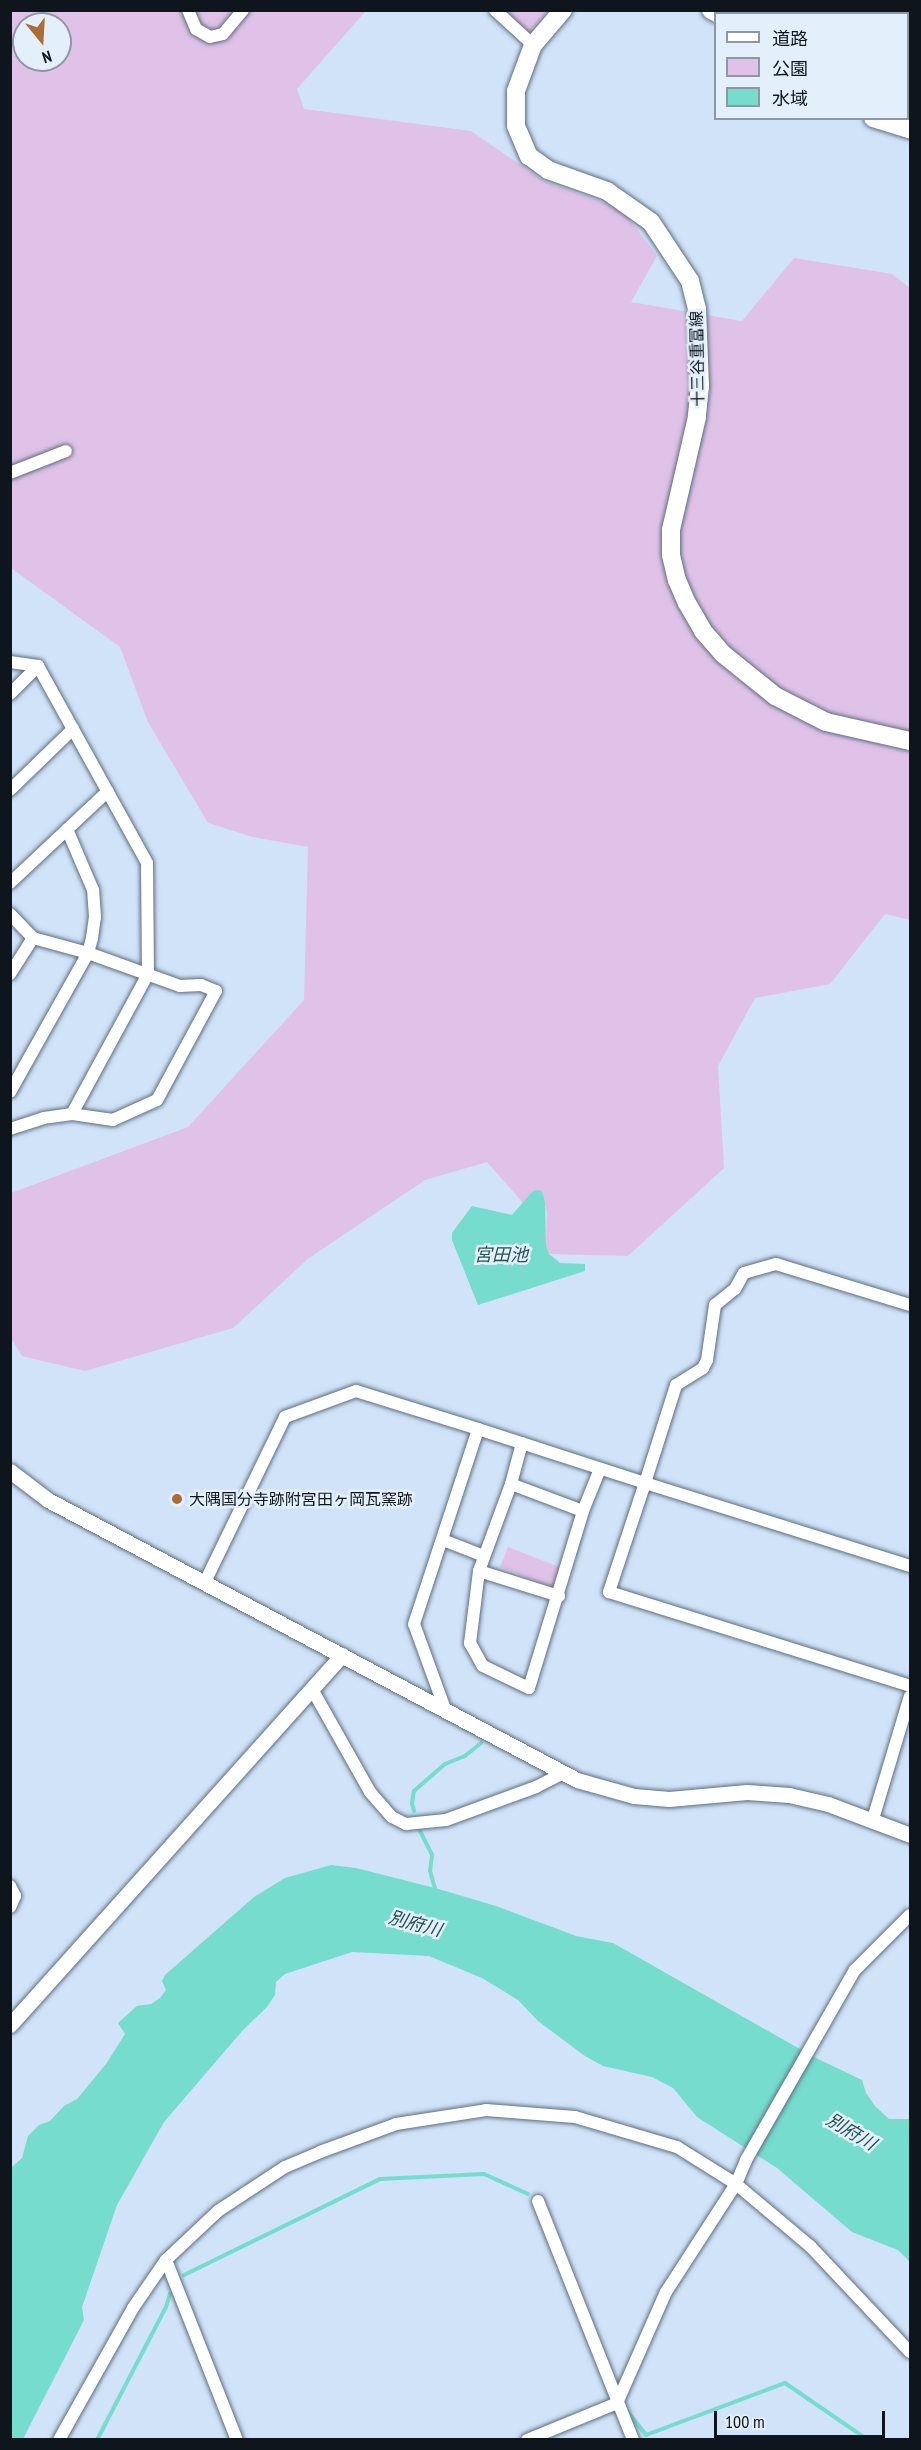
<!DOCTYPE html>
<meta charset="utf-8">
<style>
body{margin:0}
#map{position:relative;width:921px;height:2450px;overflow:hidden;background:#d0e3f8;font-family:"PT Sans Narrow","Noto Sans JP",sans-serif}
div>[style]{position:absolute}
.green>*{inset:0;background:#e0c2e8}
.water>*{inset:0;background:#76dccd}
.stream>*{height:4px;margin:-2px;padding:0 2px;transform-origin:2px;border-radius:2px;background:#76dccd}
.roads{filter:drop-shadow(0 0 2px #5d6e80) drop-shadow(0 0 2px #5d6e80)}
.minor>*{height:12px;margin:-6px;padding:0 6px;transform-origin:6px;border-radius:6px;background:#fff}
.tertiary>*{height:15px;margin:-7.5px;padding:0 7.5px;transform-origin:7.5px;border-radius:7.5px;background:#fff}
.secondary>*{height:18px;margin:-9px;padding:0 9px;transform-origin:9px;border-radius:9px;background:#fff}
.dots>*{width:16px;height:16px;translate:-50% -50%;box-sizing:border-box;border:3px solid #e4effc;border-radius:50%}
span{translate:-50% -50%;white-space:nowrap;text-align:center;line-height:1.15;-webkit-text-stroke:5px #e4effc;paint-order:stroke}
.street-label{font-size:16px;color:#0e151c}
.poi-label{font-size:16px;color:#0e151c}
.left{translate:0 -50%;text-align:left}
.water-label{font-size:18px;color:#26534d;font-style:italic}
.frame{position:absolute;inset:0;border:12px solid #0e151c;pointer-events:none}
.legend{position:absolute;left:714px;top:12px;width:195px;height:108px;box-sizing:border-box;background:#e4effc;border:2px solid #8e98a2;margin:0;padding:8px 10px;list-style:none;font-size:18px;color:#0e151c}
.legend li{display:flex;align-items:center;gap:12px;height:30px}
.legend b{width:30px;border:2px solid #8e98a2}
.north{position:absolute;left:12px;top:12px;width:60px;height:60px;box-sizing:border-box;background:#e4effc;border:2px solid #8e98a2;border-radius:50%;rotate:162deg;font-size:16px;font-weight:700;line-height:24px;text-align:center;color:#0e151c}
.north::after{content:'';display:block;margin:auto;width:21px;height:27px;background:#ac6d34;clip-path:polygon(50% 0,100% 100%,50% 72%,0 100%)}
.scale{position:absolute;left:714px;top:2411px;width:171px;height:27px;box-sizing:border-box;border:3px solid #0e151c;border-top:0;padding-left:8px;font-size:18px;line-height:21px;white-space:nowrap;color:#0e151c;-webkit-text-stroke:4px #e4effc;paint-order:stroke}
</style>
<div id="map">
<div class="green">
<i style="clip-path:polygon(evenodd,11px 11px,363px 11px,365px 12px,297px 89px,304px 109px,471px 131px,544px 181px,622px 209px,657px 256px,631px 302px,742px 321px,794px 258px,892px 274px,910px 288px,910px 920px,885px 914px,830px 984px,755px 998px,718px 1066px,724px 1168px,628px 1256px,549px 1254px,546px 1245px,547px 1213px,542px 1191px,532px 1192px,524px 1204px,487px 1162px,425px 1180px,309px 1258px,233px 1328px,85px 1371px,22px 1356px,11px 1338px,11px 1193px,188px 1127px,304px 1000px,308px 847px,253px 837px,208px 823px,148px 722px,120px 647px,11px 568px,11px 11px,24px 24px,60px 24px,60px 60px,24px 60px,24px 24px)"></i>
<i style="clip-path:polygon(504px 11px,548px 11px,527px 34px)"></i>
<i style="clip-path:polygon(743px 11px,910px 11px,910px 43px,908px 44px,908px 14px,753px 14px)"></i>
<i style="clip-path:polygon(508px 1547px,562px 1568px,554px 1588px,500px 1567px)"></i>
</div>
<div class="water">
<i style="clip-path:polygon(537px 1190px,542px 1191px,545px 1202px,546px 1245px,549px 1254px,560px 1263px,585px 1264px,585px 1271px,478px 1305px,452px 1240px,452px 1233px,472px 1206px,512px 1215px,532px 1192px)"></i>
<i style="clip-path:polygon(331px 1865px,356px 1868px,435px 1888px,496px 1906px,576px 1936px,613px 1943px,814px 2057px,862px 2080px,866px 2093px,875px 2106px,889px 2119px,910px 2119px,910px 2262px,898px 2250px,852px 2232px,777px 2168px,697px 2117px,673px 2088px,652px 2077px,603px 2066px,585px 2056px,538px 2021px,518px 2000px,482px 1978px,429px 1956px,352px 1952px,285px 1974px,276px 1982px,275px 1995px,267px 2007px,243px 2030px,164px 2122px,117px 2205px,82px 2307px,84px 2320px,23px 2439px,11px 2440px,11px 2168px,22px 2158px,28px 2136px,39px 2125px,50px 2121px,64px 2106px,77px 2099px,106px 2064px,125px 2034px,118px 2023px,137px 2006px,151px 2004px,160px 1998px,166px 1990px,162px 1981px,165px 1975px,254px 1897px,285px 1878px)"></i>
</div>
<div class="stream">
<i style="left:414px;top:1811px;width:8px;rotate:-104deg"></i>
<i style="left:412px;top:1803px;width:12px;rotate:-81deg"></i>
<i style="left:414px;top:1791px;width:41px;rotate:-41.1deg"></i>
<i style="left:445px;top:1764px;width:22px;rotate:-22deg"></i>
<i style="left:465px;top:1756px;width:21px;rotate:-39deg"></i>
<i style="left:420px;top:1831px;width:27px;rotate:63deg"></i>
<i style="left:432px;top:1855px;width:16px;rotate:97deg"></i>
<i style="left:430px;top:1871px;width:18px;rotate:74deg"></i>
<i style="left:184px;top:2275px;width:218px;rotate:-26.1deg"></i>
<i style="left:380px;top:2179px;width:104px;rotate:-2.8deg"></i>
<i style="left:484px;top:2174px;width:48px;rotate:24.4deg"></i>
<i style="left:626px;top:2410px;width:32px;rotate:51deg"></i>
<i style="left:646px;top:2435px;width:148px;rotate:-20.5deg"></i>
<i style="left:785px;top:2383px;width:101px;rotate:34.5deg"></i>
<i style="left:97px;top:2440px;width:150px;rotate:-62.6deg"></i>
<i style="left:166px;top:2307px;width:14px;rotate:-73deg"></i>
</div>
<div class="roads">
<div class="minor">
<i style="left:188px;top:10px;width:21px;rotate:67deg"></i>
<i style="left:196px;top:29px;width:16px;rotate:30deg"></i>
<i style="left:210px;top:37px;width:13px;rotate:-13deg"></i>
<i style="left:223px;top:34px;width:31px;rotate:-50deg"></i>
<i style="left:495px;top:10px;width:52px;rotate:42.6deg"></i>
<i style="left:10px;top:473px;width:60px;rotate:-21.4deg"></i>
<i style="left:10px;top:662px;width:28px;rotate:8deg"></i>
<i style="left:38px;top:666px;width:225px;rotate:61deg"></i>
<i style="left:147px;top:863px;width:111px;rotate:89.5deg"></i>
<i style="left:148px;top:974px;width:159px;rotate:118.5deg"></i>
<i style="left:10px;top:694px;width:40px;rotate:-45deg"></i>
<i style="left:10px;top:790px;width:88px;rotate:-44.1deg"></i>
<i style="left:10px;top:883px;width:134px;rotate:-43.2deg"></i>
<i style="left:10px;top:914px;width:33px;rotate:46deg"></i>
<i style="left:33px;top:938px;width:57px;rotate:15.3deg"></i>
<i style="left:88px;top:953px;width:98px;rotate:19.7deg"></i>
<i style="left:180px;top:986px;width:21px;rotate:-3deg"></i>
<i style="left:201px;top:985px;width:16px;rotate:22deg"></i>
<i style="left:216px;top:991px;width:124px;rotate:118.4deg"></i>
<i style="left:157px;top:1100px;width:48px;rotate:155.6deg"></i>
<i style="left:113px;top:1120px;width:41px;rotate:-171.7deg"></i>
<i style="left:72px;top:1114px;width:28px;rotate:172deg"></i>
<i style="left:44px;top:1118px;width:36px;rotate:162deg"></i>
<i style="left:10px;top:974px;width:43px;rotate:-57.4deg"></i>
<i style="left:10px;top:1092px;width:159px;rotate:-60.7deg"></i>
<i style="left:88px;top:953px;width:16px;rotate:-75deg"></i>
<i style="left:92px;top:938px;width:21px;rotate:-82deg"></i>
<i style="left:95px;top:917px;width:27px;rotate:-94deg"></i>
<i style="left:93px;top:890px;width:66px;rotate:-113.1deg"></i>
<i style="left:522px;top:1443px;width:42px;rotate:105deg"></i>
<i style="left:511px;top:1484px;width:93px;rotate:110.2deg"></i>
<i style="left:479px;top:1571px;width:73px;rotate:97.1deg"></i>
<i style="left:470px;top:1643px;width:26px;rotate:61deg"></i>
<i style="left:483px;top:1666px;width:51px;rotate:25.6deg"></i>
<i style="left:529px;top:1688px;width:185px;rotate:-73deg"></i>
<i style="left:583px;top:1511px;width:45px;rotate:-68deg"></i>
<i style="left:511px;top:1484px;width:77px;rotate:20.6deg"></i>
<i style="left:443px;top:1540px;width:44px;rotate:21.3deg"></i>
<i style="left:910px;top:1566px;width:278px;rotate:-162.6deg"></i>
<i style="left:645px;top:1483px;width:115px;rotate:108.3deg"></i>
<i style="left:609px;top:1592px;width:315px;rotate:17.3deg"></i>
<i style="left:479px;top:1571px;width:84px;rotate:17.4deg"></i>
<i style="left:205px;top:1582px;width:183px;rotate:-64.1deg"></i>
<i style="left:285px;top:1417px;width:76px;rotate:-20.1deg"></i>
<i style="left:356px;top:1391px;width:128px;rotate:17.3deg"></i>
<i style="left:312px;top:1689px;width:118px;rotate:60.6deg"></i>
<i style="left:370px;top:1792px;width:33px;rotate:49deg"></i>
<i style="left:392px;top:1817px;width:16px;rotate:27deg"></i>
<i style="left:406px;top:1824px;width:40px;rotate:-5.7deg"></i>
<i style="left:446px;top:1820px;width:96px;rotate:-20.1deg"></i>
<i style="left:536px;top:1787px;width:30px;rotate:-27deg"></i>
<i style="left:445px;top:1709px;width:90px;rotate:-110deg"></i>
<i style="left:414px;top:1624px;width:205px;rotate:-71.8deg"></i>
<i style="left:478px;top:1429px;width:176px;rotate:17.9deg"></i>
<i style="left:645px;top:1483px;width:103px;rotate:-72.4deg"></i>
<i style="left:676px;top:1385px;width:32px;rotate:-32deg"></i>
<i style="left:703px;top:1368px;width:9px;rotate:-63deg"></i>
<i style="left:707px;top:1360px;width:56px;rotate:-81.7deg"></i>
<i style="left:715px;top:1305px;width:26px;rotate:-39deg"></i>
<i style="left:735px;top:1289px;width:18px;rotate:-61deg"></i>
<i style="left:744px;top:1273px;width:33px;rotate:-16deg"></i>
<i style="left:776px;top:1264px;width:140px;rotate:17deg"></i>
<i style="left:873px;top:1819px;width:128px;rotate:-73.3deg"></i>
<i style="left:10px;top:1886px;width:11px;rotate:63deg"></i>
<i style="left:15px;top:1896px;width:12px;rotate:114deg"></i>
<i style="left:538px;top:2201px;width:257px;rotate:68.3deg"></i>
<i style="left:166px;top:2260px;width:193px;rotate:68.5deg"></i>
<i style="left:59px;top:2440px;width:151px;rotate:-60.7deg"></i>
<i style="left:133px;top:2308px;width:58px;rotate:-55.5deg"></i>
<i style="left:166px;top:2260px;width:71px;rotate:-43.3deg"></i>
<i style="left:218px;top:2211px;width:80px;rotate:-33.3deg"></i>
<i style="left:285px;top:2167px;width:38px;rotate:-23deg"></i>
<i style="left:320px;top:2152px;width:81px;rotate:-20.2deg"></i>
<i style="left:396px;top:2124px;width:91px;rotate:-8.8deg"></i>
<i style="left:486px;top:2110px;width:89px;rotate:4.5deg"></i>
<i style="left:575px;top:2117px;width:106px;rotate:16.4deg"></i>
<i style="left:677px;top:2147px;width:70px;rotate:32.1deg"></i>
<i style="left:736px;top:2184px;width:97px;rotate:40deg"></i>
<i style="left:810px;top:2246px;width:146px;rotate:46.7deg"></i>
<i style="left:527px;top:2440px;width:97px;rotate:-22.3deg"></i>
<i style="left:617px;top:2403px;width:121px;rotate:-66.2deg"></i>
<i style="left:666px;top:2292px;width:129px;rotate:-57.1deg"></i>
<i style="left:736px;top:2184px;width:26px;rotate:-67deg"></i>
<i style="left:746px;top:2160px;width:219px;rotate:-60.2deg"></i>
<i style="left:855px;top:1970px;width:78px;rotate:-45deg"></i>
</div>
<div class="tertiary">
<i style="left:10px;top:1471px;width:48px;rotate:37.3deg"></i>
<i style="left:48px;top:1500px;width:599px;rotate:27.89deg"></i>
<i style="left:577px;top:1780px;width:59px;rotate:15.7deg"></i>
<i style="left:634px;top:1796px;width:35px;rotate:5deg"></i>
<i style="left:669px;top:1799px;width:78px;rotate:-5.1deg"></i>
<i style="left:747px;top:1792px;width:42px;rotate:4.1deg"></i>
<i style="left:789px;top:1795px;width:40px;rotate:13deg"></i>
<i style="left:828px;top:1804px;width:88px;rotate:20.7deg"></i>
<i style="left:10px;top:2025px;width:497px;rotate:-48.1deg"></i>
</div>
<div class="secondary">
<i style="left:563px;top:10px;width:46px;rotate:130.6deg"></i>
<i style="left:533px;top:45px;width:49px;rotate:110.3deg"></i>
<i style="left:516px;top:91px;width:35px;rotate:90deg"></i>
<i style="left:516px;top:126px;width:33px;rotate:67deg"></i>
<i style="left:529px;top:156px;width:24px;rotate:36deg"></i>
<i style="left:548px;top:170px;width:63px;rotate:19.6deg"></i>
<i style="left:607px;top:191px;width:54px;rotate:35.2deg"></i>
<i style="left:651px;top:222px;width:71px;rotate:56.5deg"></i>
<i style="left:690px;top:281px;width:29px;rotate:76deg"></i>
<i style="left:697px;top:309px;width:77px;rotate:87.8deg"></i>
<i style="left:700px;top:386px;width:31px;rotate:96deg"></i>
<i style="left:697px;top:417px;width:116px;rotate:103deg"></i>
<i style="left:671px;top:530px;width:25px;rotate:90deg"></i>
<i style="left:671px;top:555px;width:26px;rotate:77deg"></i>
<i style="left:677px;top:580px;width:25px;rotate:67deg"></i>
<i style="left:687px;top:603px;width:32px;rotate:60deg"></i>
<i style="left:703px;top:631px;width:30px;rotate:49deg"></i>
<i style="left:723px;top:654px;width:67px;rotate:38.9deg"></i>
<i style="left:775px;top:696px;width:57px;rotate:27deg"></i>
<i style="left:826px;top:722px;width:86px;rotate:12.7deg"></i>
<i style="left:711px;top:10px;width:9px;rotate:27deg"></i>
<i style="left:873px;top:118px;width:39px;rotate:17deg"></i>
</div>
</div>
<div class="dots">
<i style="left:177px;top:1499px;background:#ac6d34"></i>
</div>
<div class="street-label">
<span style="left:697px;top:359px;rotate:-91deg">十三谷重富線</span>
</div>
<div class="poi-label">
<span class="left" style="left:189px;top:1499px">大隅国分寺跡附宮田ヶ岡瓦窯跡</span>
</div>
<div class="water-label">
<span style="left:501px;top:1255px">宮田池</span>
<span style="left:415px;top:1924px;rotate:15deg">別府川</span>
<span style="left:851px;top:2132px;rotate:31deg">別府川</span>
</div>
<div class="frame"></div>
<ul class="legend">
<li><b style="height:8px;background:#fff"></b>道路</li>
<li><b style="height:16px;background:#e0c2e8"></b>公園</li>
<li><b style="height:16px;background:#76dccd"></b>水域</li>
</ul>
<div class="north">N</div>
<div class="scale">100 m</div>
</div>
